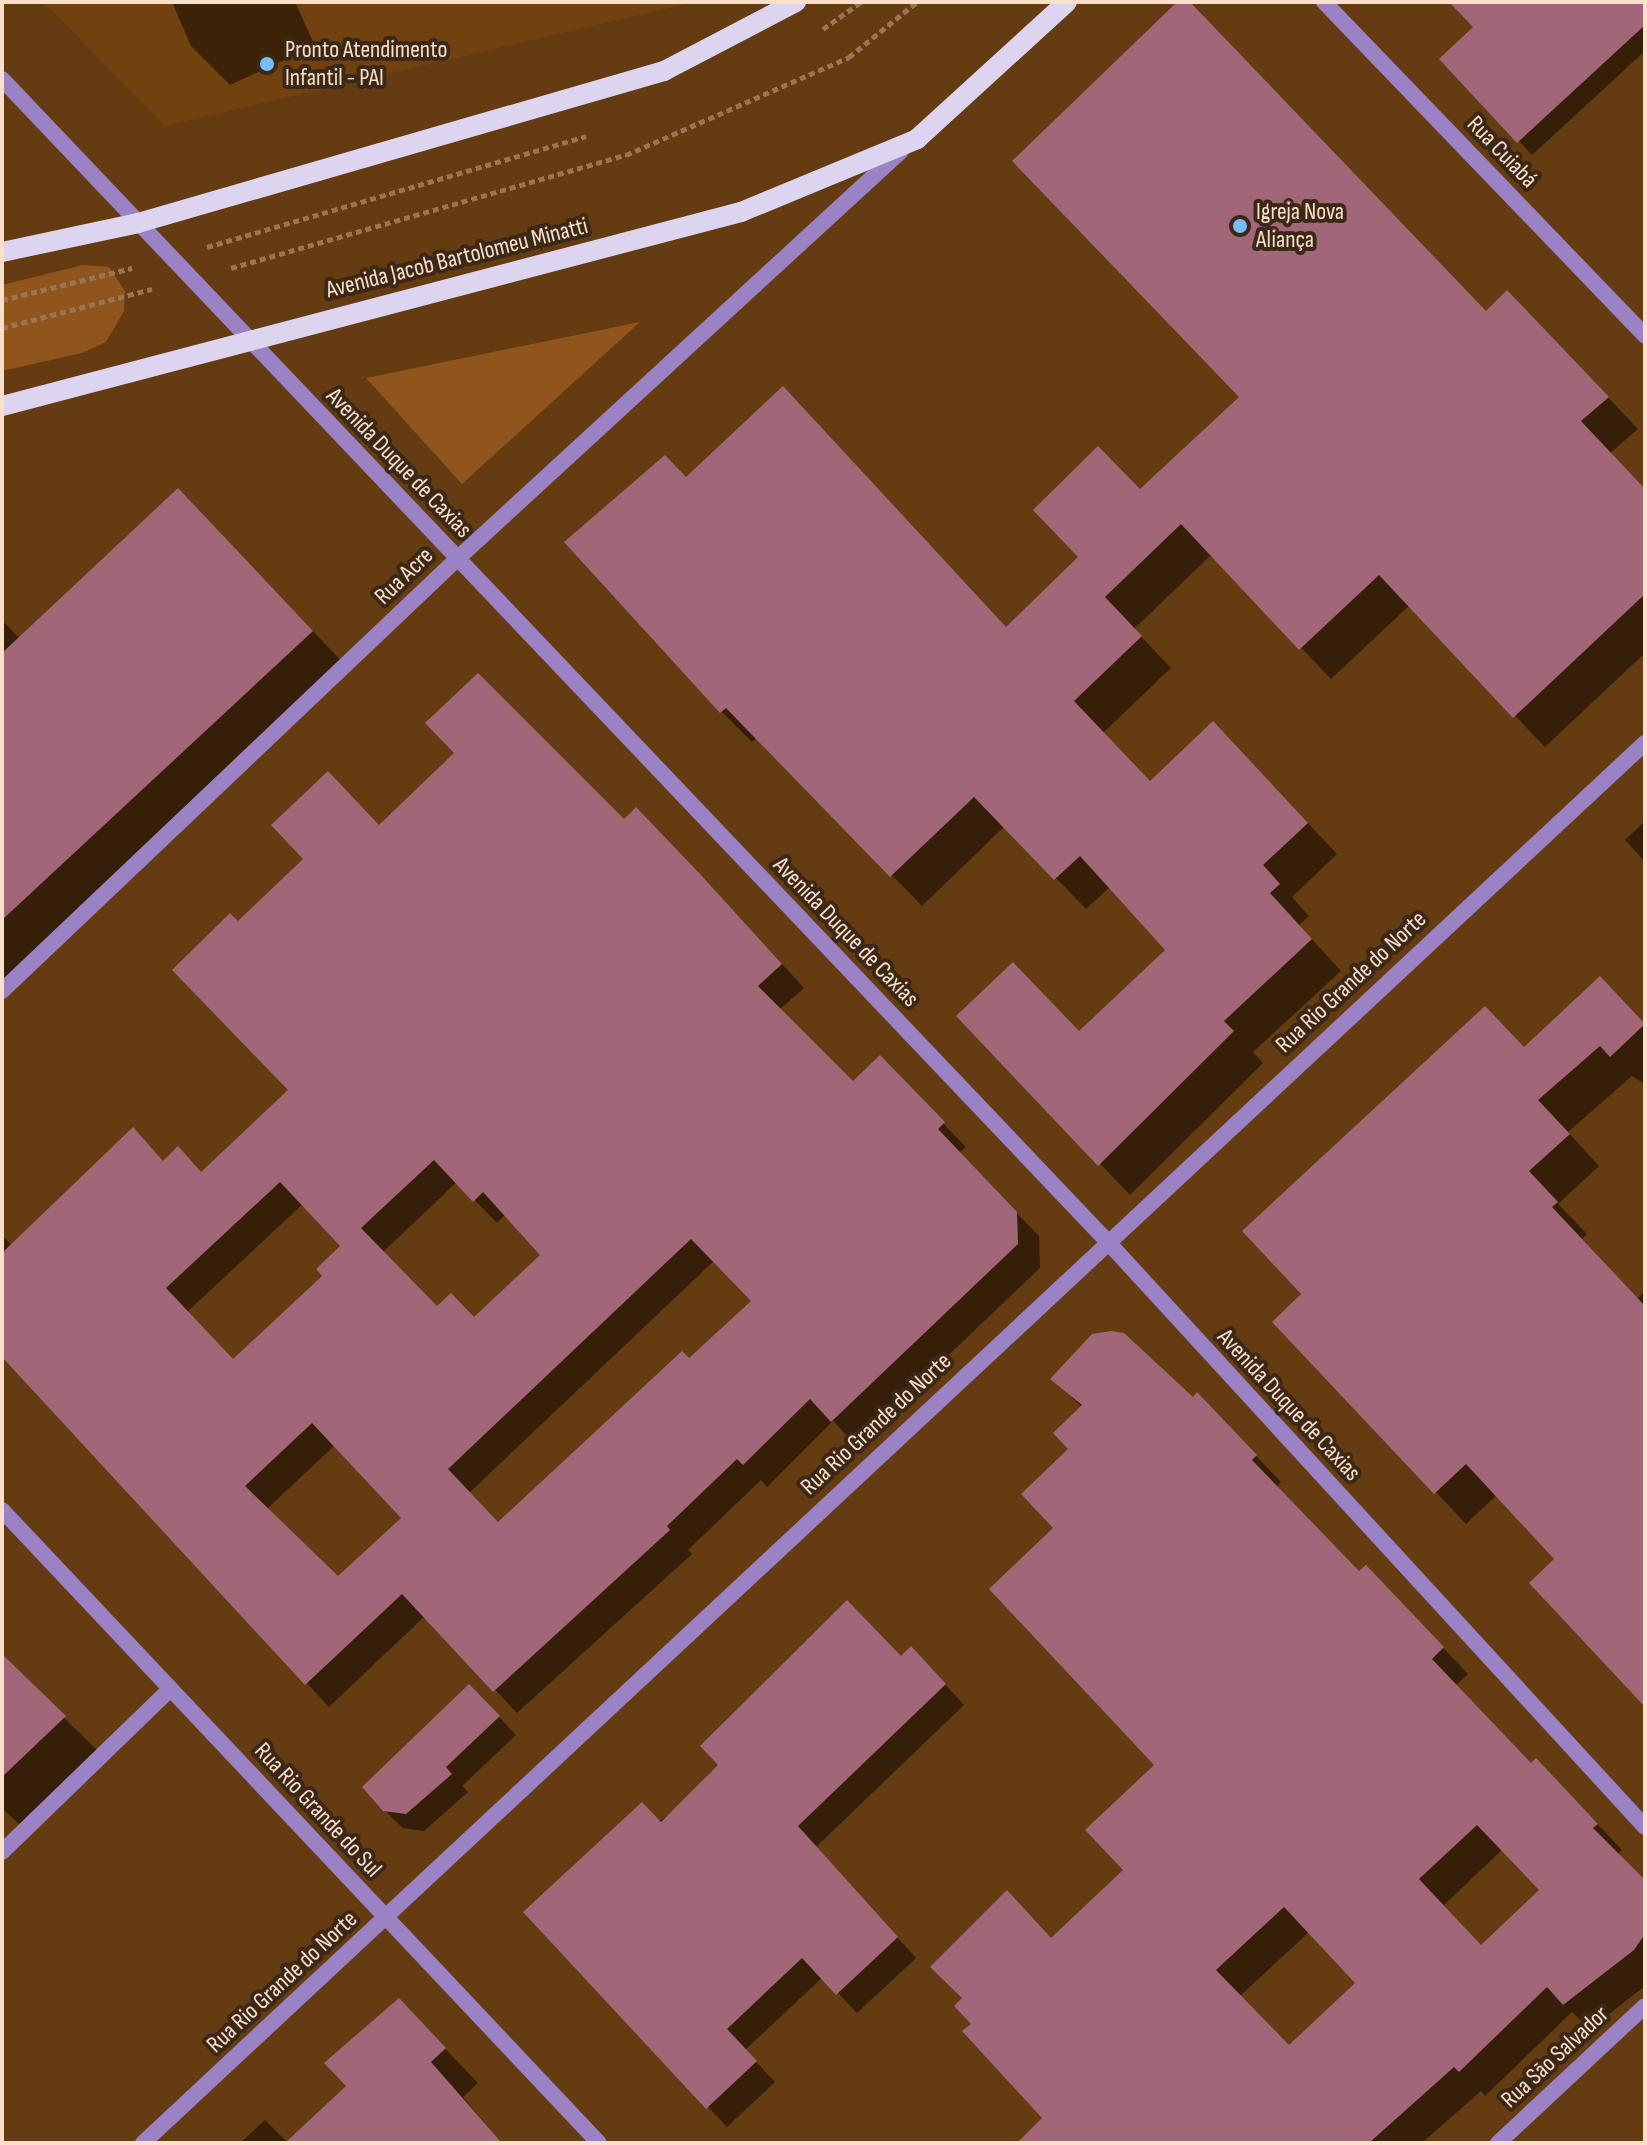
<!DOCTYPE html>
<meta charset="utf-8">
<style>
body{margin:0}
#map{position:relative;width:1647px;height:2145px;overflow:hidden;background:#653b12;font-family:"Sofia Sans Condensed",sans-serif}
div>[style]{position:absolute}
.built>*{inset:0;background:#724110}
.green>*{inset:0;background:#8f551c}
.shadow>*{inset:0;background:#0007}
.building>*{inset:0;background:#a16677}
.path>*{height:5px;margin-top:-2.5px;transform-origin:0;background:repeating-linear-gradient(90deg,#997553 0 6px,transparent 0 10px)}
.service>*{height:16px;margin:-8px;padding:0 8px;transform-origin:8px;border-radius:8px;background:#9a82c4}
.minor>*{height:16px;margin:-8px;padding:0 8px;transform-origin:8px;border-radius:8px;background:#9a82c4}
.tertiary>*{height:16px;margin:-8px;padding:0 8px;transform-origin:8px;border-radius:8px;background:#9a82c4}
.primary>*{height:20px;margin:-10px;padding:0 10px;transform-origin:10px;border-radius:10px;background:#ddd4ef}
.dots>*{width:22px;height:22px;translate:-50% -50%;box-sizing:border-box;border:4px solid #3b2817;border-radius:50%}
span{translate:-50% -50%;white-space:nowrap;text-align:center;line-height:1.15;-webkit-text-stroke:8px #3b2817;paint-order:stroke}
.poi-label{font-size:24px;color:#fadfcb}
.left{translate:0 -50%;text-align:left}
.street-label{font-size:24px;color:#fadfcb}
.frame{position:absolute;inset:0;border:4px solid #fadfcb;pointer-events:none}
</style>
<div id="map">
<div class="built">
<i style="clip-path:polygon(43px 2px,695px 2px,165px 126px)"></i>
</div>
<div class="green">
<i style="clip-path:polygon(83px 265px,109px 267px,125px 291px,124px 311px,106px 342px,82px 353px,2px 371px,2px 285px)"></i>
<i style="clip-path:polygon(640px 322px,462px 484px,366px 378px)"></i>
</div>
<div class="shadow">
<i style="clip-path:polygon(172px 2px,295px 2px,315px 46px,230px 85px,191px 46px)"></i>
<i style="clip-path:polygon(1180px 2px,1187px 2px,1486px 313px,1538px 323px,1638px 429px,1610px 453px,1645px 490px,1645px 653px,1545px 747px,1410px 605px,1331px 679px,1212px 554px,1134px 629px,1171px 668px,1103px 733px,1150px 783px,1244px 755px,1337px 854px,1292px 897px,1309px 916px,1299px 925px,1341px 971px,1253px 1052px,1263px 1063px,1130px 1195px,959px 1016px,1080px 1033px,1168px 950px,1110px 887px,1086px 909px,1005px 826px,922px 906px,758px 737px,752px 742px,722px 712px,567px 542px,687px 479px,1007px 628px,1241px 397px)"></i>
<i style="clip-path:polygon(1452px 2px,1645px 2px,1645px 51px,1532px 155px,1442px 59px,1476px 27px)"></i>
<i style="clip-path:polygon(214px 527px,348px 668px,2px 990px,2px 620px,20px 639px)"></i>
<i style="clip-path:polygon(1645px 821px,1645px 862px,1625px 840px)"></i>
<i style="clip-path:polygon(evenodd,624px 822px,723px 900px,804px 988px,779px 1010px,853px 1084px,902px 1081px,966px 1147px,959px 1153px,1039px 1236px,1040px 1268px,855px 1444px,833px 1421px,767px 1487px,761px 1480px,688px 1550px,692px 1554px,517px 1713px,425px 1616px,329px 1707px,2px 1353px,2px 1235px,12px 1246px,164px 1162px,202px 1174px,291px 1091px,238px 924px,379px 827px,624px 822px,457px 1182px,497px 1223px,506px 1214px,543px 1255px,475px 1319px,437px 1308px,383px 1252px,457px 1182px,624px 822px,303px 1204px,343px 1246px,325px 1276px,234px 1361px,187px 1312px,303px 1204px,624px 822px,715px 1260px,754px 1301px,499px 1524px,469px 1493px,715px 1260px,624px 822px,335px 1445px,403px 1518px,338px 1579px,267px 1509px,335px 1445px)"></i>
<i style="clip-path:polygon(1600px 978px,1645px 1024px,1645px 1084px,1632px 1076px,1568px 1132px,1599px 1166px,1558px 1204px,1587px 1234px,1582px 1239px,1637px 1299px,1645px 1291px,1645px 1706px,1557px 1559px,1497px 1495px,1466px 1524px,1275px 1322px,1525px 1049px)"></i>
<i style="clip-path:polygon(evenodd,1053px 1379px,1193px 1399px,1223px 1421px,1281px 1482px,1276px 1487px,1359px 1573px,1391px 1593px,1468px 1674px,1456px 1685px,1532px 1765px,1562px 1786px,1622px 1850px,1617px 1855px,1645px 1883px,1645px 1986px,1590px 2029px,1572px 2012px,1485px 2096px,1481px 2091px,1422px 2143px,1030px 2143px,1045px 2118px,1052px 1940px,1126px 1870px,1157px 1765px,1056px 1528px,1082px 1407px,1053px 1379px,1503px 1849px,1542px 1890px,1482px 1947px,1443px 1906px,1503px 1849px,1053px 1379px,1310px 1931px,1358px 1983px,1289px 2048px,1240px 1996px,1310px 1931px)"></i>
<i style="clip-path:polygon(2px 1657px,103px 1756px,25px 1830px,2px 1808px)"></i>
<i style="clip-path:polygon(901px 1658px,931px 1669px,964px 1705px,816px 1847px,916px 1958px,857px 2013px,823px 1977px,745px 2050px,775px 2082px,727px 2127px,525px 1912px)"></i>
<i style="clip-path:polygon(487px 1704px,516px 1735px,462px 1786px,468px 1792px,424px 1831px,403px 1828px,384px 1810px)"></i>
<i style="clip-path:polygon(432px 2035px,478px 2083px,463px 2097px,502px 2143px,240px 2143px,265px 2120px,288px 2143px)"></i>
</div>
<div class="building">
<i style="clip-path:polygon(1177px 2px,1190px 2px,1486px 311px,1507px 290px,1609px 397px,1581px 421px,1645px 489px,1645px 594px,1513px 718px,1379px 575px,1299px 650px,1181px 524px,1105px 597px,1142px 636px,1074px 701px,1150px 781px,1213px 721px,1308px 823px,1263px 865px,1280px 884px,1270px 893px,1312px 939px,1224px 1021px,1234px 1031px,1098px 1166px,956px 1016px,1013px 962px,1079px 1031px,1165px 950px,1080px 856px,1054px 880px,974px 797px,890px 877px,726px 708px,720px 713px,564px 542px,665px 455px,686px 477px,783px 386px,1006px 627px,1078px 557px,1033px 510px,1098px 446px,1140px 489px,1239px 397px,1012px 161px)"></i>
<i style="clip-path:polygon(1449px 2px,1645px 2px,1645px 25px,1517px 143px,1439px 59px,1473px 27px)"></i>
<i style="clip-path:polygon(178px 488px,313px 631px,2px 920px,2px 653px)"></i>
<i style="clip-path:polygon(evenodd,478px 673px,624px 819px,636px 807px,700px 874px,782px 964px,758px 986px,853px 1081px,880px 1055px,945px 1122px,938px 1129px,1017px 1212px,1018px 1244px,831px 1422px,810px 1399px,743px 1465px,737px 1459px,667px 1526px,670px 1530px,493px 1692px,402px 1594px,305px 1685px,2px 1357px,2px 1253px,133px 1127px,163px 1161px,178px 1146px,201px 1172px,288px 1090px,172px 970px,230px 913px,238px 921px,303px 859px,271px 825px,328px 771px,379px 825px,454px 753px,425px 723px,478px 673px,434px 1160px,473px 1202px,483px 1192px,540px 1255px,474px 1317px,451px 1293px,437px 1306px,361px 1228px,434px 1160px,478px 673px,280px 1182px,340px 1246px,316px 1269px,322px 1276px,233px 1359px,166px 1288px,280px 1182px,478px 673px,691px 1239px,751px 1301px,689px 1358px,682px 1351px,498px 1522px,448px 1469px,691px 1239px,478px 673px,312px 1423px,401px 1518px,338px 1576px,245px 1486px,312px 1423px)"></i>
<i style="clip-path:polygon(1600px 976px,1645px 1024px,1610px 1057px,1600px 1046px,1538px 1100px,1570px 1134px,1529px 1171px,1558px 1202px,1552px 1207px,1645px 1306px,1645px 1707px,1529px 1583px,1554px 1559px,1466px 1464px,1434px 1494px,1272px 1322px,1301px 1294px,1242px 1231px,1485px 1006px,1524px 1047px)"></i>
<i style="clip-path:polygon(evenodd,1111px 1331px,1124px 1333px,1193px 1397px,1197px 1392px,1257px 1455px,1252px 1460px,1359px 1571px,1366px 1565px,1444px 1647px,1432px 1659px,1531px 1763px,1536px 1758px,1598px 1824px,1593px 1828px,1645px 1880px,1645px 1934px,1634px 1950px,1563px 2005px,1547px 1987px,1459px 2072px,1454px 2067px,1369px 2143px,1017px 2143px,1042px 2118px,962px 2031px,971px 2024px,954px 2006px,962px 1998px,930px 1967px,1007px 1890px,1051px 1938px,1123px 1870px,1085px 1830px,1154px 1765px,989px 1589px,1053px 1528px,1021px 1494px,1068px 1449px,1053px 1433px,1082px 1405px,1050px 1379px,1092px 1334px,1111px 1331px,1477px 1825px,1539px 1890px,1481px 1945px,1419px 1879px,1477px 1825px,1111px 1331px,1284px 1907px,1355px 1983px,1289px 2045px,1216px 1970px,1284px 1907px)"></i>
<i style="clip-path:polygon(847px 1600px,901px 1656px,911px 1646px,946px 1684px,798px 1826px,898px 1937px,836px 1995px,802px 1958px,727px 2029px,757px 2061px,706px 2109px,523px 1912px,642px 1802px,661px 1822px,718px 1765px,700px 1746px)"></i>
<i style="clip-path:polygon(2px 1654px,66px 1716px,2px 1777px)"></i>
<i style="clip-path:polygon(469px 1684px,500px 1716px,446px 1767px,452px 1774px,406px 1814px,383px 1811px,362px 1787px)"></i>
<i style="clip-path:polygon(399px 1998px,446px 2048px,431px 2062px,502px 2143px,285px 2143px,346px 2086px,324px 2063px)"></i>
</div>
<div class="path">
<i style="left:823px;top:29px;width:47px;rotate:-35.4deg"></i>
<i style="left:207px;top:247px;width:395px;rotate:-16.3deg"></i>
<i style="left:231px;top:268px;width:411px;rotate:-16deg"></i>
<i style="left:626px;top:155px;width:244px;rotate:-23.7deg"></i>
<i style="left:849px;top:57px;width:87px;rotate:-39deg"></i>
<i style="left:2px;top:300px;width:134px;rotate:-13.8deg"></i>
<i style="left:2px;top:328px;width:155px;rotate:-14.6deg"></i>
</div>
<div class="service">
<i style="left:2px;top:1852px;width:234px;rotate:-44.1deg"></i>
</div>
<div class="minor">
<i style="left:1324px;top:2px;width:463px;rotate:46.1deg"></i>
<i style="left:2px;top:991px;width:627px;rotate:-43.51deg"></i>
<i style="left:457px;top:559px;width:603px;rotate:-42.58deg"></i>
<i style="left:143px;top:2143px;width:2053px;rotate:-42.99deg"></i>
<i style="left:1498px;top:2143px;width:201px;rotate:-43deg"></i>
</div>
<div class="tertiary">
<i style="left:2px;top:79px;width:1602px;rotate:46.44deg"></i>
<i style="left:1106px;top:1240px;width:797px;rotate:47.44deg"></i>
<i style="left:2px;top:1510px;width:870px;rotate:46.68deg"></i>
</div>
<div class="primary">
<i style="left:2px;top:252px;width:139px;rotate:-12deg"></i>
<i style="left:138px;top:223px;width:548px;rotate:-16.12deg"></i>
<i style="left:664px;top:71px;width:149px;rotate:-27.6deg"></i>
<i style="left:2px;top:406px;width:764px;rotate:-14.71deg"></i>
<i style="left:741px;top:212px;width:191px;rotate:-22.5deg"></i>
<i style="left:917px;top:139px;width:203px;rotate:-42.4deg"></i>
</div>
<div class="dots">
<i style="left:267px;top:64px;background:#74c0f6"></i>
<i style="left:1240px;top:226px;background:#74c0f6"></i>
</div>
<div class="poi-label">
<span class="left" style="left:285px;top:64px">Pronto Atendimento<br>Infantil - PAI</span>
<span class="left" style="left:1256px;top:226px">Igreja Nova<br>Aliança</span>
</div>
<div class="street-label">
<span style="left:1502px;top:152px;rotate:46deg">Rua Cuiabá</span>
<span style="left:457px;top:258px;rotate:-14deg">Avenida Jacob Bartolomeu Minatti</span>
<span style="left:399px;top:463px;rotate:46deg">Avenida Duque de Caxias</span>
<span style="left:404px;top:576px;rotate:-44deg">Rua Acre</span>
<span style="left:846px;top:932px;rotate:46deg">Avenida Duque de Caxias</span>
<span style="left:1351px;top:982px;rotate:-43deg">Rua Rio Grande do Norte</span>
<span style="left:1289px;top:1405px;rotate:47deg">Avenida Duque de Caxias</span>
<span style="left:876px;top:1424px;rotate:-43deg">Rua Rio Grande do Norte</span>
<span style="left:318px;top:1810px;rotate:47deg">Rua Rio Grande do Sul</span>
<span style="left:282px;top:1982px;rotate:-43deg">Rua Rio Grande do Norte</span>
<span style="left:1555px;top:2057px;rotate:-43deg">Rua São Salvador</span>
</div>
<div class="frame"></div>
</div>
